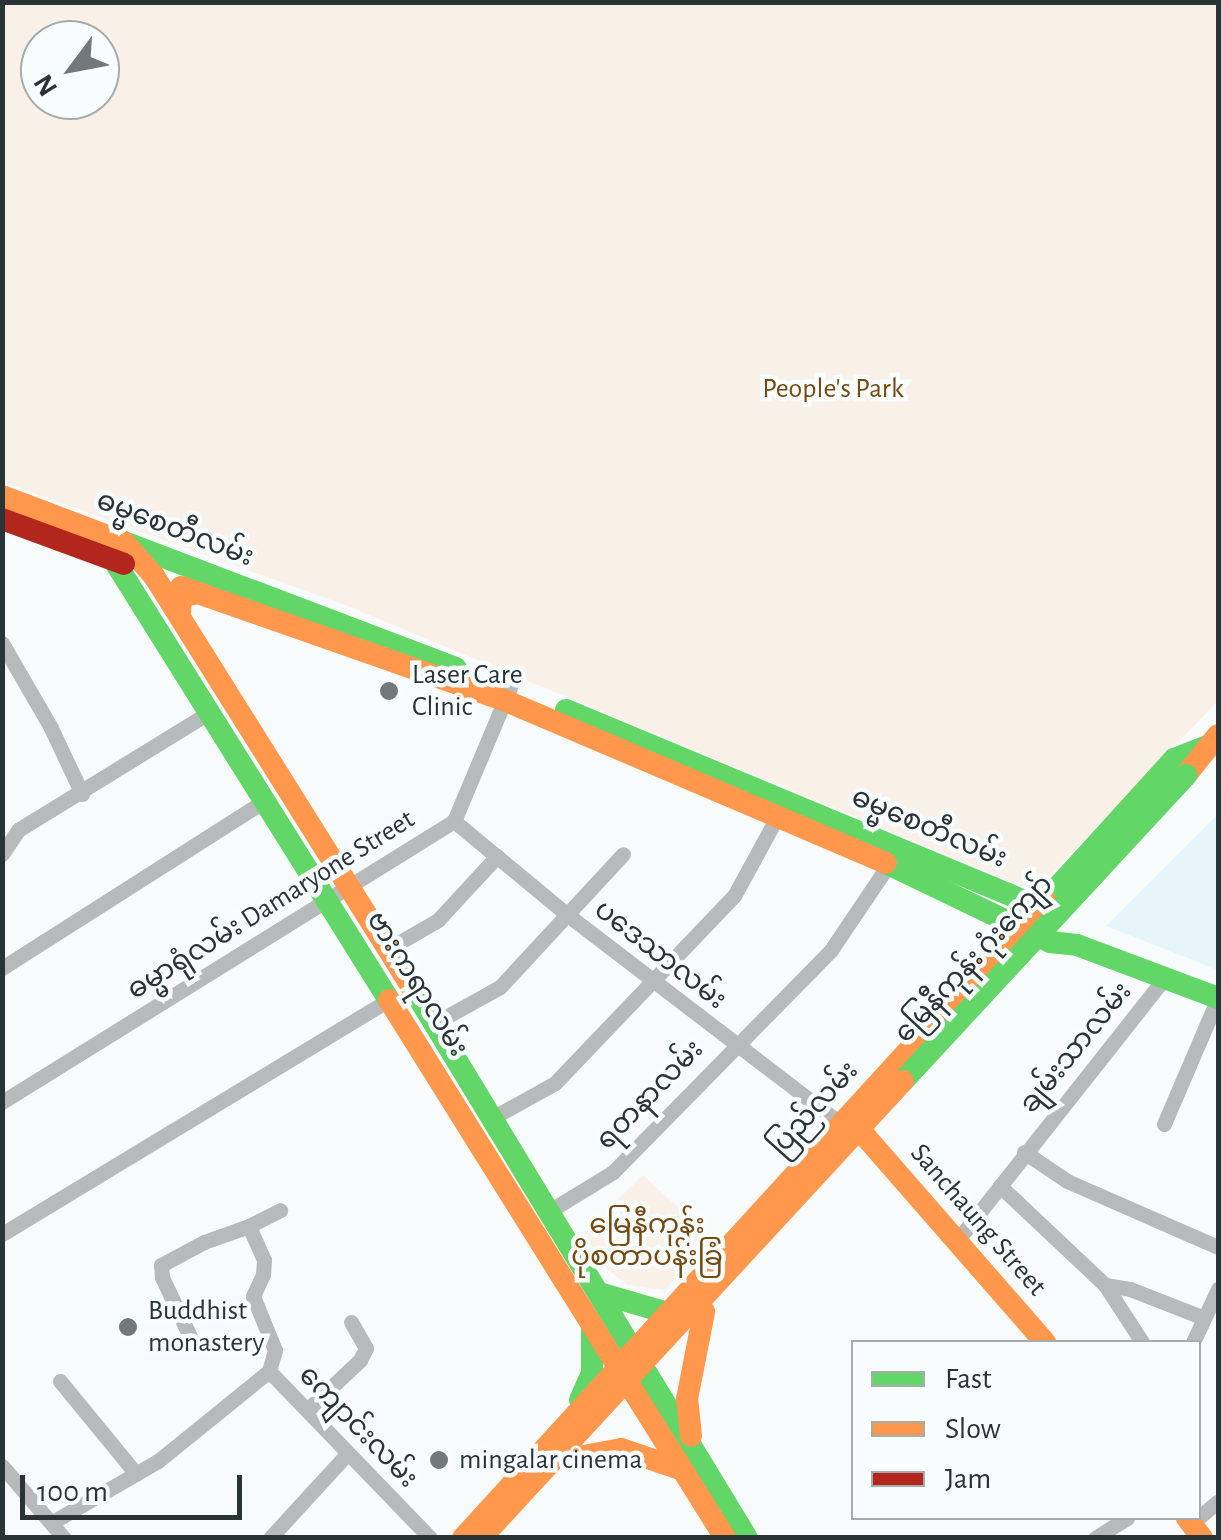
<!DOCTYPE html>
<meta charset="utf-8">
<style>
body{margin:0}
#map{position:relative;width:1221px;height:1540px;overflow:hidden;background:#f8fbfc;font-family:"Alegreya Sans","Noto Sans Myanmar",sans-serif}
div>[style]{position:absolute}
.built>*{inset:0;background:#e5f5f9}
.green>*{inset:0;background:#f9f0e7}
.street>*{height:15px;margin:-7.5px;padding:0 7.5px;transform-origin:7.5px;border-radius:7.5px;background:#b7babb}
.fast>*{height:22px;margin:-11px;padding:0 11px;transform-origin:11px;border-radius:11px;background:#63d668}
.slow>*{height:22px;margin:-11px;padding:0 11px;transform-origin:11px;border-radius:11px;background:#ff974d}
.jam>*{height:22px;margin:-11px;padding:0 11px;transform-origin:11px;border-radius:11px;background:#b3261e}
.fast-bridge>*{height:22px;margin:-11px;padding:0 11px;transform-origin:11px;border-radius:11px;background:#63d668}
.slow-bridge>*{height:22px;margin:-11px;padding:0 11px;transform-origin:11px;border-radius:11px;background:#ff974d}
.dots>*{width:28px;height:28px;translate:-50% -50%;box-sizing:border-box;border:5px solid #f7fcfd;border-radius:50%}
span{translate:-50% -50%;white-space:nowrap;text-align:center;line-height:1.15;-webkit-text-stroke:9px #f7fcfd;paint-order:stroke}
.park-label{font-size:28px;color:#75490f}
.street-label{font-size:28px;color:#2a3335}
.poi-label{font-size:28px;color:#2a3335}
.left{translate:0 -50%;text-align:left}
.frame{position:absolute;inset:0;border:5px solid #2a3335;pointer-events:none}
.legend{position:absolute;left:851px;top:1340px;width:350px;height:180px;box-sizing:border-box;background:#f7fcfd;border:2px solid #a5acad;margin:0;padding:12px 18px;list-style:none;font-size:30px;color:#2a3335}
.legend li{display:flex;align-items:center;gap:20px;height:50px}
.legend b{width:50px;border:2px solid #a5acad}
.north{position:absolute;left:20px;top:20px;width:100px;height:100px;box-sizing:border-box;background:#f7fcfd;border:2px solid #a5acad;border-radius:50%;rotate:238deg;font-size:28px;font-weight:700;line-height:40px;text-align:center;color:#2a3335}
.north::after{content:'';display:block;margin:auto;width:35px;height:45px;background:#72797b;clip-path:polygon(50% 0,100% 100%,50% 72%,0 100%)}
.scale{position:absolute;left:20px;top:1475px;width:222px;height:45px;box-sizing:border-box;border:5px solid #2a3335;border-top:0;padding-left:12px;font-size:30px;line-height:35px;white-space:nowrap;color:#2a3335;-webkit-text-stroke:8px #f7fcfd;paint-order:stroke}
</style>
<div id="map">
<div class="built">
<i style="clip-path:polygon(1218px 814px,1218px 970px,1106px 926px)"></i>
</div>
<div class="green">
<i style="clip-path:polygon(evenodd,2px 3px,1218px 3px,1218px 701px,1035px 891px,345px 605px,3px 482px,2px 3px,40px 40px,100px 40px,100px 100px,40px 100px,40px 40px)"></i>
<i style="clip-path:polygon(643px 1175px,711px 1238px,665px 1290px,628px 1285px,605px 1268px,584px 1233px)"></i>
</div>
<div class="street">
<i style="left:2px;top:643px;width:98px;rotate:60deg"></i>
<i style="left:51px;top:728px;width:73px;rotate:64.8deg"></i>
<i style="left:454px;top:821px;width:149px;rotate:39.6deg"></i>
<i style="left:569px;top:916px;width:341px;rotate:37.4deg"></i>
<i style="left:2px;top:854px;width:29px;rotate:-56deg"></i>
<i style="left:18px;top:830px;width:225px;rotate:-31.6deg"></i>
<i style="left:388px;top:949px;width:58px;rotate:-30.1deg"></i>
<i style="left:438px;top:920px;width:87px;rotate:-47.3deg"></i>
<i style="left:2px;top:968px;width:313px;rotate:-32.5deg"></i>
<i style="left:435px;top:1023px;width:74px;rotate:-29deg"></i>
<i style="left:500px;top:987px;width:181px;rotate:-47.2deg"></i>
<i style="left:2px;top:1102px;width:532px;rotate:-31.87deg"></i>
<i style="left:454px;top:821px;width:144px;rotate:-67.2deg"></i>
<i style="left:494px;top:1117px;width:70px;rotate:-29.1deg"></i>
<i style="left:555px;top:1083px;width:259px;rotate:-46.3deg"></i>
<i style="left:734px;top:896px;width:90px;rotate:-61.4deg"></i>
<i style="left:1164px;top:1124px;width:137px;rotate:-66.8deg"></i>
<i style="left:1024px;top:1152px;width:52px;rotate:34deg"></i>
<i style="left:1067px;top:1181px;width:165px;rotate:23.6deg"></i>
<i style="left:1000px;top:1186px;width:144px;rotate:43.3deg"></i>
<i style="left:1105px;top:1285px;width:68px;rotate:57deg"></i>
<i style="left:551px;top:1210px;width:73px;rotate:-31.5deg"></i>
<i style="left:613px;top:1172px;width:311px;rotate:-45.5deg"></i>
<i style="left:831px;top:950px;width:104px;rotate:-56deg"></i>
<i style="left:2px;top:1234px;width:454px;rotate:-31.2deg"></i>
<i style="left:956px;top:1242px;width:339px;rotate:-51.7deg"></i>
<i style="left:1105px;top:1285px;width:25px;rotate:9deg"></i>
<i style="left:1130px;top:1289px;width:79px;rotate:21.4deg"></i>
<i style="left:1193px;top:1342px;width:59px;rotate:-64.7deg"></i>
<i style="left:193px;top:1343px;width:73px;rotate:-115.2deg"></i>
<i style="left:162px;top:1277px;width:12px;rotate:-95deg"></i>
<i style="left:161px;top:1265px;width:49px;rotate:-28.1deg"></i>
<i style="left:204px;top:1242px;width:48px;rotate:-19.6deg"></i>
<i style="left:269px;top:1371px;width:22px;rotate:-74deg"></i>
<i style="left:275px;top:1350px;width:58px;rotate:-112.2deg"></i>
<i style="left:253px;top:1296px;width:23px;rotate:-65deg"></i>
<i style="left:263px;top:1275px;width:15px;rotate:-86deg"></i>
<i style="left:264px;top:1260px;width:37px;rotate:-114deg"></i>
<i style="left:249px;top:1226px;width:35px;rotate:-27deg"></i>
<i style="left:60px;top:1381px;width:120px;rotate:50.7deg"></i>
<i style="left:307px;top:1410px;width:73px;rotate:-43.3deg"></i>
<i style="left:360px;top:1360px;width:13px;rotate:-63deg"></i>
<i style="left:366px;top:1348px;width:30px;rotate:-120deg"></i>
<i style="left:2px;top:1466px;width:95px;rotate:49.3deg"></i>
<i style="left:51px;top:1523px;width:124px;rotate:-30.1deg"></i>
<i style="left:158px;top:1461px;width:143px;rotate:-39deg"></i>
<i style="left:269px;top:1371px;width:232px;rotate:46deg"></i>
<i style="left:1191px;top:1524px;width:35px;rotate:-40deg"></i>
<i style="left:270px;top:1538px;width:115px;rotate:-47.5deg"></i>
<i style="left:1095px;top:1538px;width:38px;rotate:-32deg"></i>
</div>
<div class="fast">
<i style="left:124px;top:542px;width:355px;rotate:20.8deg"></i>
<i style="left:113px;top:559px;width:520px;rotate:57.96deg"></i>
<i style="left:566px;top:710px;width:512px;rotate:22.61deg"></i>
<i style="left:1039px;top:907px;width:16px;rotate:40deg"></i>
<i style="left:886px;top:863px;width:182px;rotate:25.7deg"></i>
<i style="left:1050px;top:942px;width:27px;rotate:6deg"></i>
<i style="left:1077px;top:945px;width:151px;rotate:20.6deg"></i>
<i style="left:1045px;top:901px;width:192px;rotate:-47.7deg"></i>
<i style="left:1174px;top:759px;width:36px;rotate:-21deg"></i>
<i style="left:412px;top:987px;width:645px;rotate:58.7deg"></i>
<i style="left:599px;top:1293px;width:72px;rotate:16.2deg"></i>
<i style="left:580px;top:1400px;width:30px;rotate:-66deg"></i>
<i style="left:592px;top:1373px;width:48px;rotate:-90deg"></i>
</div>
<div class="slow">
<i style="left:2px;top:496px;width:130px;rotate:20.7deg"></i>
<i style="left:124px;top:542px;width:45px;rotate:48.6deg"></i>
<i style="left:154px;top:576px;width:485px;rotate:57.9deg"></i>
<i style="left:181px;top:587px;width:342px;rotate:19.3deg"></i>
<i style="left:504px;top:700px;width:415px;rotate:23.1deg"></i>
<i style="left:180px;top:614px;width:17px;rotate:-87deg"></i>
<i style="left:181px;top:597px;width:16px;rotate:-14deg"></i>
<i style="left:1186px;top:775px;width:51px;rotate:-51.3deg"></i>
<i style="left:389px;top:1000px;width:634px;rotate:58.01deg"></i>
<i style="left:865px;top:1136px;width:274px;rotate:48.9deg"></i>
<i style="left:691px;top:1436px;width:37px;rotate:-96deg"></i>
<i style="left:687px;top:1399px;width:89px;rotate:-78.9deg"></i>
<i style="left:573px;top:1458px;width:49px;rotate:-10.6deg"></i>
<i style="left:621px;top:1449px;width:65px;rotate:18.7deg"></i>
<i style="left:1187px;top:1518px;width:25px;rotate:53deg"></i>
<i style="left:463px;top:1538px;width:863px;rotate:-47.58deg"></i>
</div>
<div class="jam">
<i style="left:2px;top:519px;width:130px;rotate:20.2deg"></i>
</div>
<div class="fast-bridge">
<i style="left:903px;top:1081px;width:417px;rotate:-47.2deg"></i>
</div>
<div class="slow-bridge">
<i style="left:481px;top:1538px;width:622px;rotate:-47.28deg"></i>
</div>
<div class="dots">
<i style="left:389px;top:691px;background:#72797b"></i>
<i style="left:128px;top:1327px;background:#72797b"></i>
<i style="left:439px;top:1460px;background:#72797b"></i>
</div>
<div class="park-label">
<span style="left:833px;top:389px">People's Park</span>
<span style="left:647px;top:1241px">မြေနီကုန်း<br>ပိုစတာပန်းခြံ</span>
</div>
<div class="street-label">
<span style="left:175px;top:529px;rotate:21deg">ဓမ္မစေတီလမ်း</span>
<span style="left:929px;top:828px;rotate:23deg">ဓမ္မစေတီလမ်း</span>
<span style="left:271px;top:905px;rotate:-32deg">ဓမ္မာရုံလမ်း Damaryone Street</span>
<span style="left:660px;top:955px;rotate:38deg">ပဒေသာလမ်း</span>
<span style="left:974px;top:959px;rotate:-47deg">မြေနီကုန်း ဂုံးကျော်</span>
<span style="left:417px;top:984px;rotate:58deg">ဗားကရာလမ်း</span>
<span style="left:1076px;top:1048px;rotate:-51deg">ချမ်းသာလမ်း</span>
<span style="left:650px;top:1095px;rotate:-46deg">ရတနာလမ်း</span>
<span style="left:814px;top:1109px;rotate:-48deg">ပြည်လမ်း</span>
<span style="left:978px;top:1220px;rotate:49deg">Sanchaung Street</span>
<span style="left:358px;top:1427px;rotate:46deg">ကျောင်းလမ်း</span>
</div>
<div class="poi-label">
<span class="left" style="left:412px;top:691px">Laser Care<br>Clinic</span>
<span class="left" style="left:148px;top:1327px">Buddhist<br>monastery</span>
<span class="left" style="left:459px;top:1460px">mingalar cinema</span>
</div>
<div class="frame"></div>
<ul class="legend">
<li><b style="height:12px;background:#63d668"></b>Fast</li>
<li><b style="height:12px;background:#ff974d"></b>Slow</li>
<li><b style="height:12px;background:#b3261e"></b>Jam</li>
</ul>
<div class="north">N</div>
<div class="scale">100 m</div>
</div>
